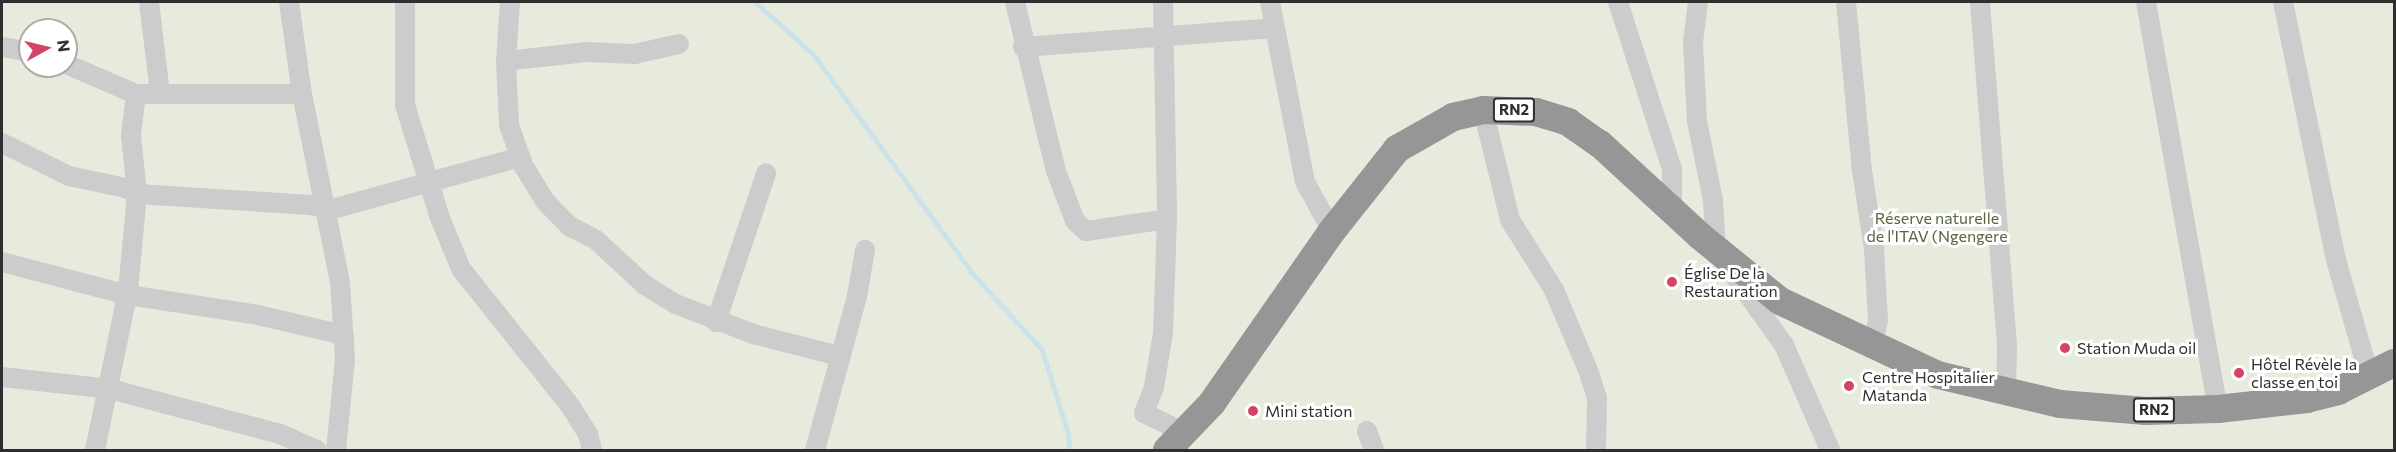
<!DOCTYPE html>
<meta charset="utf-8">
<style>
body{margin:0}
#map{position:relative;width:2396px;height:452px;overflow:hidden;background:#fff;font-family:Commissioner,sans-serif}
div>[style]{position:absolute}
.green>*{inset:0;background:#e7ebde}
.stream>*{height:5px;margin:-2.5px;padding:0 2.5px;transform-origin:2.5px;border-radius:2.5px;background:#cce2e8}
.minor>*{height:20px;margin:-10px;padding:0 10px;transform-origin:10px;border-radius:10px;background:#ccc}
.highway>*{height:28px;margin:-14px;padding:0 14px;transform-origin:14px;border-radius:14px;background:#969696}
.dots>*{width:16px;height:16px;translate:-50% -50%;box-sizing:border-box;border:3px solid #fff;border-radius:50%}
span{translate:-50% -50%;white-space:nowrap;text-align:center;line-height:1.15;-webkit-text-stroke:6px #fff;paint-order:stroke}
.shield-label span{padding:2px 4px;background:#fff;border:2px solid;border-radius:4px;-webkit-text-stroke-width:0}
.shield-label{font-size:15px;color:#2f2f2f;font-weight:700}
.park-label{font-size:16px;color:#586640}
.poi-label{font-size:16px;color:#2f2f2f}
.left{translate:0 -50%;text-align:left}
.frame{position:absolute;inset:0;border:3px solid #2f2f2f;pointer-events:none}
.north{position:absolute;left:18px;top:18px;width:60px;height:60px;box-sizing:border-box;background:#fff;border:2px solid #acacac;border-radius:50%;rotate:82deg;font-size:16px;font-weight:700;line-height:24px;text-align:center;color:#2f2f2f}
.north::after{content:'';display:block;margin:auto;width:21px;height:27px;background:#d44366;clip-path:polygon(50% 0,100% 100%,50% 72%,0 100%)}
</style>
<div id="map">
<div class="green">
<i style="clip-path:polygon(evenodd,2px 2px,2394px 2px,2394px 450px,2px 450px,2px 2px,30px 30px,66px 30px,66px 66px,30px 66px,30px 30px)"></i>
</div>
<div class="stream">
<i style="left:755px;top:2px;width:78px;rotate:41.9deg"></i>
<i style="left:813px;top:54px;width:271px;rotate:54deg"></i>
<i style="left:972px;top:273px;width:104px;rotate:47.7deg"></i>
<i style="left:1042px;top:350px;width:88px;rotate:72.8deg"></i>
<i style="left:1068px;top:434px;width:16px;rotate:86deg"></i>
</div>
<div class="minor">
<i style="left:149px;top:2px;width:92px;rotate:83.1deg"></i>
<i style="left:289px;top:2px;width:93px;rotate:82deg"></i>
<i style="left:302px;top:94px;width:193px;rotate:78.6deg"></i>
<i style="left:340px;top:283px;width:76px;rotate:86.2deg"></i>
<i style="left:345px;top:359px;width:91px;rotate:95.6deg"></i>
<i style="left:405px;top:2px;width:103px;rotate:90deg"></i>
<i style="left:405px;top:105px;width:118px;rotate:72.8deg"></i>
<i style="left:440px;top:218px;width:55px;rotate:67.6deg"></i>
<i style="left:461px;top:269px;width:176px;rotate:51.4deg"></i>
<i style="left:571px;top:407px;width:32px;rotate:58deg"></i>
<i style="left:588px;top:434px;width:16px;rotate:76deg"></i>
<i style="left:510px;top:2px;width:59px;rotate:93.9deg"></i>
<i style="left:506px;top:61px;width:64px;rotate:87.3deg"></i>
<i style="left:509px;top:125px;width:42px;rotate:70.7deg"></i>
<i style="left:523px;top:165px;width:42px;rotate:58.6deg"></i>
<i style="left:545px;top:201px;width:35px;rotate:46deg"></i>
<i style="left:569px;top:226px;width:30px;rotate:27deg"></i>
<i style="left:596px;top:240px;width:67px;rotate:42.6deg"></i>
<i style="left:645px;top:285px;width:36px;rotate:32deg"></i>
<i style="left:676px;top:304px;width:83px;rotate:21.3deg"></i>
<i style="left:753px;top:334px;width:89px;rotate:14.3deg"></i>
<i style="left:1015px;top:2px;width:174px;rotate:76.4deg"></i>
<i style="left:1056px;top:171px;width:53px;rotate:69.2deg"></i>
<i style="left:1075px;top:221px;width:15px;rotate:42deg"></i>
<i style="left:1086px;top:231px;width:82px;rotate:-8.4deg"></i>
<i style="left:1163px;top:2px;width:217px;rotate:88.9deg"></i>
<i style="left:1167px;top:219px;width:114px;rotate:92deg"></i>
<i style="left:1163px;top:333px;width:55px;rotate:99.5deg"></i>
<i style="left:1154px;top:387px;width:28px;rotate:111deg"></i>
<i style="left:1144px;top:413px;width:46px;rotate:26deg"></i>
<i style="left:1270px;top:2px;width:183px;rotate:79deg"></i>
<i style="left:1305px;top:182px;width:56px;rotate:61.1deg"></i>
<i style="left:1618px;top:2px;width:176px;rotate:72.1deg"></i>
<i style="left:1672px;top:169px;width:41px;rotate:90deg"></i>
<i style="left:1698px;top:2px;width:40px;rotate:97.1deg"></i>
<i style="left:1693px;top:42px;width:79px;rotate:87.1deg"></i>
<i style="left:1697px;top:121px;width:81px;rotate:78.6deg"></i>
<i style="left:1713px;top:200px;width:50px;rotate:86.6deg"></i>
<i style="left:1716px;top:250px;width:117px;rotate:54.4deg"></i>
<i style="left:1784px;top:345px;width:115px;rotate:66.3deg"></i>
<i style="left:1846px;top:2px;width:169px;rotate:84.6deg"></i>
<i style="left:1862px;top:170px;width:80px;rotate:81.4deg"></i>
<i style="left:1874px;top:249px;width:71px;rotate:86.8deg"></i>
<i style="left:1878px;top:320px;width:26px;rotate:101deg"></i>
<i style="left:1980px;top:2px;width:344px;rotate:85.5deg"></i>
<i style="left:2007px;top:345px;width:48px;rotate:91.2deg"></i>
<i style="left:2146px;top:2px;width:413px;rotate:80deg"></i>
<i style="left:2283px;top:2px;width:263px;rotate:78.4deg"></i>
<i style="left:2336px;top:260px;width:120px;rotate:74deg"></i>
<i style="left:2px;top:47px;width:28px;rotate:10deg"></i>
<i style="left:1023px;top:47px;width:251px;rotate:-4.3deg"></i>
<i style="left:506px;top:61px;width:81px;rotate:-6.4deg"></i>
<i style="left:586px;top:52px;width:49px;rotate:2.3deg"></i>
<i style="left:635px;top:54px;width:45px;rotate:-12.8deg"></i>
<i style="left:66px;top:64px;width:76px;rotate:23.2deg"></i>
<i style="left:136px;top:94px;width:166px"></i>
<i style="left:1483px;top:110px;width:113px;rotate:76.2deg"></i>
<i style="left:1510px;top:220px;width:83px;rotate:57.8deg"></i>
<i style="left:1554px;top:290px;width:87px;rotate:67deg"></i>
<i style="left:1588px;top:370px;width:29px;rotate:72deg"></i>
<i style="left:1597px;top:398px;width:52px;rotate:91.1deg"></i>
<i style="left:2px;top:143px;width:75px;rotate:26.2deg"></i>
<i style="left:69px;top:176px;width:58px;rotate:11.9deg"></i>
<i style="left:126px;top:188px;width:13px;rotate:29deg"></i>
<i style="left:137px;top:194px;width:174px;rotate:3.6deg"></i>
<i style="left:311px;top:205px;width:19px;rotate:16deg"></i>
<i style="left:329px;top:210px;width:198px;rotate:-15.5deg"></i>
<i style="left:2px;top:262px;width:130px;rotate:14.7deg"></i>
<i style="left:128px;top:295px;width:132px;rotate:8.7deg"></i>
<i style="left:258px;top:315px;width:88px;rotate:13.1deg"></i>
<i style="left:716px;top:322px;width:157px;rotate:-71.4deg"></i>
<i style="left:2px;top:377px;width:109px;rotate:6.3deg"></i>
<i style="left:110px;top:389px;width:176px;rotate:14.8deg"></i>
<i style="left:280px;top:434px;width:40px;rotate:23.4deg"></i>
<i style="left:1367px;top:431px;width:20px;rotate:70deg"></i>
<i style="left:95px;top:450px;width:162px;rotate:-78.3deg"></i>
<i style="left:128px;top:291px;width:97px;rotate:-84.7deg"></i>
<i style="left:137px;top:194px;width:59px;rotate:-95.8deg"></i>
<i style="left:131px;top:135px;width:41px;rotate:-83deg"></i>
<i style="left:815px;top:450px;width:160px;rotate:-74.7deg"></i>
<i style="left:857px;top:296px;width:47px;rotate:-80.1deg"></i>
</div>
<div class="highway">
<i style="left:1167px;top:450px;width:65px;rotate:-46.2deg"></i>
<i style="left:1212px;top:403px;width:210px;rotate:-55.1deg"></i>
<i style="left:1332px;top:231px;width:105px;rotate:-51.6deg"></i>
<i style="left:1397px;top:149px;width:64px;rotate:-29.7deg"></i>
<i style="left:1453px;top:117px;width:31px;rotate:-13deg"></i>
<i style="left:1483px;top:110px;width:53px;rotate:2.2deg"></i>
<i style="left:1536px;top:112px;width:34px;rotate:17deg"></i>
<i style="left:1568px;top:122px;width:39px;rotate:35deg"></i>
<i style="left:1600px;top:144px;width:136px;rotate:42.6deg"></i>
<i style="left:1700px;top:236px;width:103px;rotate:39.1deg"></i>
<i style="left:1780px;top:301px;width:174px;rotate:25.1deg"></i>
<i style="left:1938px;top:375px;width:125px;rotate:13.4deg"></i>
<i style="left:2060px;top:404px;width:86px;rotate:4.7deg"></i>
<i style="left:2146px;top:411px;width:72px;rotate:-1.6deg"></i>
<i style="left:2218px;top:409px;width:90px;rotate:-6.4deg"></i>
<i style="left:2307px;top:399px;width:32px;rotate:-14deg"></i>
<i style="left:2338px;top:391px;width:63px;rotate:-26.6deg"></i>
</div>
<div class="dots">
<i style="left:1672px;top:282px;background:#d44366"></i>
<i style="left:2065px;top:348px;background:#d44366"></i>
<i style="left:2239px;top:373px;background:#d44366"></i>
<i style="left:1849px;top:386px;background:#d44366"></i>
<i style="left:1253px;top:411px;background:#d44366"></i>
</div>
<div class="shield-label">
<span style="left:1514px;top:110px">RN2</span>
<span style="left:2154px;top:410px">RN2</span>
</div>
<div class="park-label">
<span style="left:1937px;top:227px">Réserve naturelle<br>de l'ITAV (Ngengere</span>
</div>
<div class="poi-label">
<span class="left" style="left:1684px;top:282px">Église De la<br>Restauration</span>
<span class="left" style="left:2077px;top:348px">Station Muda oil</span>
<span class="left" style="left:2251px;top:373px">Hôtel Révèle la<br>classe en toi</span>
<span class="left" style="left:1862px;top:386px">Centre Hospitalier<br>Matanda</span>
<span class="left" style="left:1265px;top:411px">Mini station</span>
</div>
<div class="frame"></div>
<div class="north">N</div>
</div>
